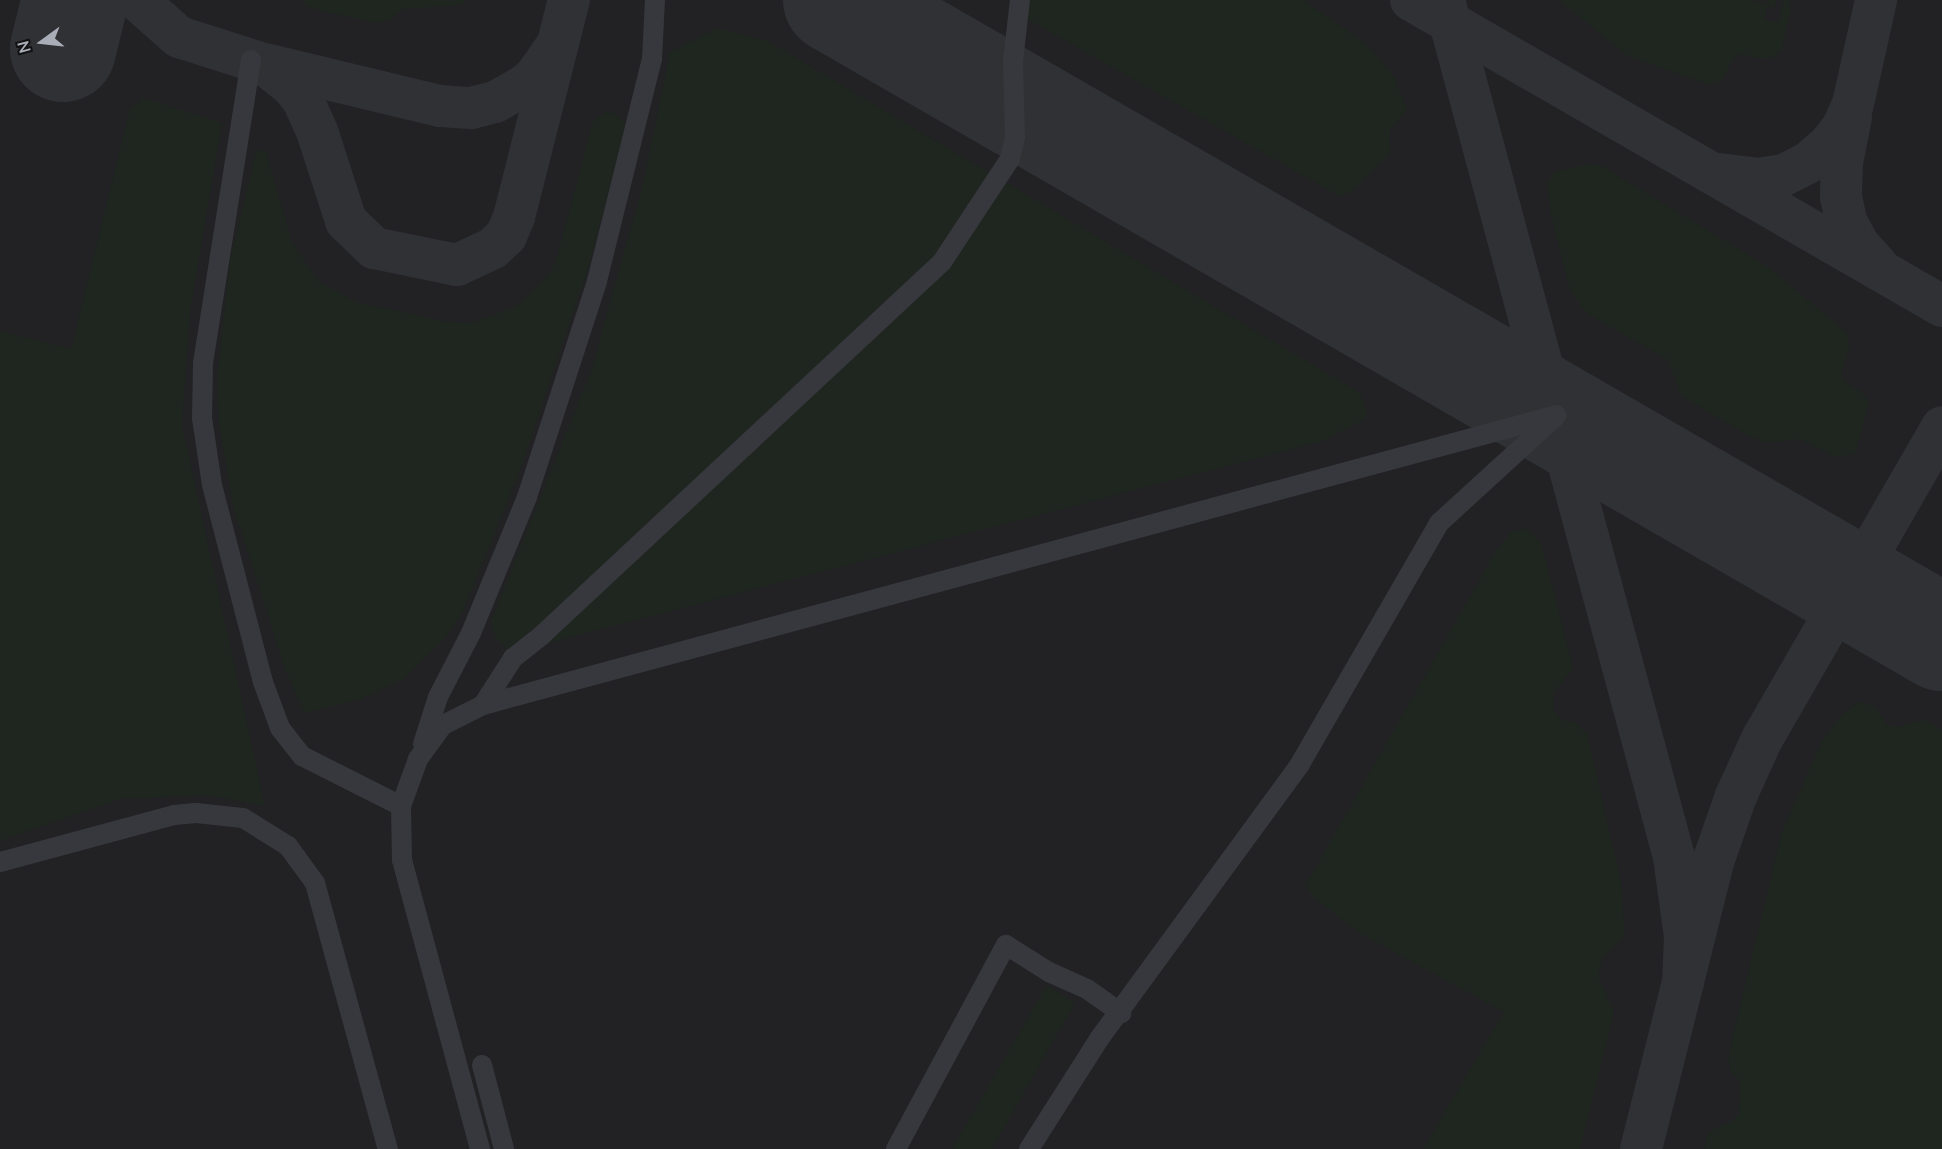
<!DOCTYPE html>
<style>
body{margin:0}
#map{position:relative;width:1942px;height:1149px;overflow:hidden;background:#161618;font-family:"Nunito Sans",sans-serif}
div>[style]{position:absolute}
.built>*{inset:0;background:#222225}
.green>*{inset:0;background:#1e261f}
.taxiway>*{height:42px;margin:-21px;padding:0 21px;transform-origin:21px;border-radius:21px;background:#303135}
.runway>*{height:106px;margin:-53px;padding:0 53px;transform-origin:53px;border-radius:53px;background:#303135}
.minor>*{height:20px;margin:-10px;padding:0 10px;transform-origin:10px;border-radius:10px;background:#37383d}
span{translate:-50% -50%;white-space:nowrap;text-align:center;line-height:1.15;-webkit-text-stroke:4.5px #111113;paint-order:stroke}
.north{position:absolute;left:12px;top:12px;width:60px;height:60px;-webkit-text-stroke:4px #111113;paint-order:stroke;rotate:255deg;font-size:16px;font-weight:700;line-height:24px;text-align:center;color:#a8adb8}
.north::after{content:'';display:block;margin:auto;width:21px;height:27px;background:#a8adb8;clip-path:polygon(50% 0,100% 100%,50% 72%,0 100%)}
</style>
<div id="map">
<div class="built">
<i style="clip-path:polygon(0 0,1942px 0,1942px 1149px,0 1149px)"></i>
</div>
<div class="green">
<i style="clip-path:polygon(301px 0,467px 0,461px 5px,404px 9px,389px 20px,377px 23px,330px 13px,307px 6px)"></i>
<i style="clip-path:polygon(1028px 0,1304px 0,1367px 45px,1394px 76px,1407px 110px,1389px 131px,1390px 154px,1352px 191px,1339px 196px,1024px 17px)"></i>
<i style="clip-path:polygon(1559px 0,1753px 0,1766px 5px,1768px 0,1776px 0,1774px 8px,1767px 6px,1764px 19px,1778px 23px,1784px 2px,1779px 0,1788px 0,1791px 8px,1782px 49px,1776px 56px,1763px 59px,1741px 54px,1734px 58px,1722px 80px,1710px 85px,1626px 55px)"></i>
<i style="clip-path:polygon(718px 28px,768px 41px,1360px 393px,1367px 409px,1365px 419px,1323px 441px,518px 651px,507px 649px,496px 639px,491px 622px,591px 371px,643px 184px,670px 52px)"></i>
<i style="clip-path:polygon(144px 98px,222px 123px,190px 311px,182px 425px,265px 806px,207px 795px,120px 799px,0 841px,0 331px,71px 349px,130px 109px)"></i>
<i style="clip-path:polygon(606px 112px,615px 113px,626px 124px,589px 266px,521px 468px,463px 611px,446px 637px,403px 679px,361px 699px,304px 713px,285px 669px,233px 506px,219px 423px,217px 380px,230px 260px,256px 152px,265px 149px,292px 242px,319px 282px,357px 302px,448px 322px,471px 323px,517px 306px,546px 278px,556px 261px,593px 121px)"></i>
<i style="clip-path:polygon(1588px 164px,1602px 166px,1768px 267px,1846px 332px,1850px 345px,1841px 375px,1846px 383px,1864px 394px,1869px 404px,1855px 453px,1836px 457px,1800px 439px,1766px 443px,1747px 435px,1681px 396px,1668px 360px,1585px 312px,1570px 290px,1551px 215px,1547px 184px,1554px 172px)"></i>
<i style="clip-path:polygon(1527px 528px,1542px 545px,1573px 668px,1554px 692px,1553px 709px,1562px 720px,1576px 723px,1587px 733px,1621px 882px,1625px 936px,1603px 957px,1598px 975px,1614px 1012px,1580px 1149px,1423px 1149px,1504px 1012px,1361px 934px,1313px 897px,1305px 886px,1496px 551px,1511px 532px)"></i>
<i style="clip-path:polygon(1861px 701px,1875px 707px,1887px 724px,1897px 727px,1925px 720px,1942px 730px,1942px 1149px,1704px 1149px,1709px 1131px,1732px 1121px,1739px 1113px,1740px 1082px,1731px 1071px,1728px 1057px,1782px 831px,1823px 739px,1843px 713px)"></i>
<i style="clip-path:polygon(1047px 985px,1075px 1003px,992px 1149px,952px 1149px)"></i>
</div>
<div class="taxiway">
<i style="left:137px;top:0;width:56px;rotate:41.4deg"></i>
<i style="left:179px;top:37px;width:89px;rotate:17.6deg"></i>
<i style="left:264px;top:64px;width:34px;rotate:38deg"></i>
<i style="left:291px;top:85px;width:19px;rotate:51deg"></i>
<i style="left:303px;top:100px;width:34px;rotate:66deg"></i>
<i style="left:317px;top:131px;width:95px;rotate:72.1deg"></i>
<i style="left:346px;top:221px;width:39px;rotate:44deg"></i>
<i style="left:374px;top:248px;width:85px;rotate:11.6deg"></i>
<i style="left:457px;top:265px;width:40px;rotate:-25deg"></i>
<i style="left:493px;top:248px;width:18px;rotate:-43deg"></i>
<i style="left:506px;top:236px;width:21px;rotate:-67deg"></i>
<i style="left:514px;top:217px;width:224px;rotate:-75.8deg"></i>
<i style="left:1411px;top:0;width:613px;rotate:29.95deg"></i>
<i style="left:1444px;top:0;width:887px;rotate:74.98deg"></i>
<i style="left:1674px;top:857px;width:81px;rotate:82.2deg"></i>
<i style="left:1685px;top:937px;width:46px;rotate:92.5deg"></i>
<i style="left:269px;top:65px;width:176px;rotate:13.5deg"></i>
<i style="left:440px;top:106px;width:31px;rotate:4deg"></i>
<i style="left:471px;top:108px;width:25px;rotate:-14deg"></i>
<i style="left:495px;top:102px;width:31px;rotate:-29deg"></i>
<i style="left:522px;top:87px;width:15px;rotate:-37deg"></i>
<i style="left:534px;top:78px;width:35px;rotate:-55deg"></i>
<i style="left:1851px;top:117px;width:47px;rotate:101.1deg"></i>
<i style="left:1842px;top:163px;width:34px;rotate:92deg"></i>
<i style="left:1841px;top:197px;width:25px;rotate:78deg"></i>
<i style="left:1846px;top:221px;width:27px;rotate:62deg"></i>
<i style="left:1859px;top:245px;width:27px;rotate:48deg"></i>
<i style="left:1719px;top:174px;width:39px;rotate:7deg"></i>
<i style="left:1758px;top:179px;width:26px;rotate:-9deg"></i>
<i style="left:1784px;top:175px;width:28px;rotate:-27deg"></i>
<i style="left:1809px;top:162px;width:28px;rotate:-41deg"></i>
<i style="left:1830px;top:144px;width:21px;rotate:-53deg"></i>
<i style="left:1843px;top:127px;width:25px;rotate:-67deg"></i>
<i style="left:1853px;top:104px;width:107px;rotate:-77.5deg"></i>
<i style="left:1641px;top:1149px;width:299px;rotate:-75.9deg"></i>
<i style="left:1714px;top:859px;width:67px;rotate:-70.8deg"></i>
<i style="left:1736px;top:796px;width:63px;rotate:-65.5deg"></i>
<i style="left:1762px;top:739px;width:360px;rotate:-60deg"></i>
</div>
<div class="runway">
<i style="left:836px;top:0;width:1277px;rotate:29.98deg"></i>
<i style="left:63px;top:49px;width:50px;rotate:-76.2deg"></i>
</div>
<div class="minor">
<i style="left:251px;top:60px;width:307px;rotate:99deg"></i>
<i style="left:203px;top:363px;width:55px;rotate:91deg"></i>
<i style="left:202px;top:418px;width:68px;rotate:81.5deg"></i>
<i style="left:212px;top:485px;width:203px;rotate:75.5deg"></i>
<i style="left:263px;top:682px;width:49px;rotate:69.7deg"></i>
<i style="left:280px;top:728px;width:36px;rotate:52deg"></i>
<i style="left:302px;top:756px;width:111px;rotate:26.8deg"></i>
<i style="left:483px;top:705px;width:56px;rotate:-57.4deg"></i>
<i style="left:513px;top:658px;width:37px;rotate:-38deg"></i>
<i style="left:542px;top:635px;width:547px;rotate:-43deg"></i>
<i style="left:942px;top:262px;width:123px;rotate:-56.6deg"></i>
<i style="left:1010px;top:159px;width:22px;rotate:-77deg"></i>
<i style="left:1015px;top:138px;width:77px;rotate:-91.5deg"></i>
<i style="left:1013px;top:61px;width:61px;rotate:-83.5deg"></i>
<i style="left:423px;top:744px;width:49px;rotate:-72.3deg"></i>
<i style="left:438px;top:697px;width:72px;rotate:-62.7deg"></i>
<i style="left:471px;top:633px;width:147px;rotate:-67.6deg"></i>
<i style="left:527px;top:497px;width:227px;rotate:-72deg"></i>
<i style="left:597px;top:281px;width:229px;rotate:-76.1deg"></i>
<i style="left:652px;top:59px;width:59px;rotate:-87.1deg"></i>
<i style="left:0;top:862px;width:180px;rotate:-15.1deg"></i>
<i style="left:174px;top:815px;width:22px;rotate:-5deg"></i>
<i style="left:196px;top:813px;width:47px;rotate:6.1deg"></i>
<i style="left:243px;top:818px;width:53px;rotate:31.9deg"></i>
<i style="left:288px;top:846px;width:46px;rotate:53.9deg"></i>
<i style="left:315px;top:883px;width:276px;rotate:74.7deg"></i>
<i style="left:482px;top:1065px;width:87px;rotate:75.3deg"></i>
<i style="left:480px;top:1149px;width:299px;rotate:-105.1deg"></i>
<i style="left:402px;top:860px;width:54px;rotate:-91.1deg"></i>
<i style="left:401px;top:806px;width:50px;rotate:-70.1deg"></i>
<i style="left:418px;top:759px;width:42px;rotate:-53.7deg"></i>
<i style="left:443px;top:725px;width:45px;rotate:-26.6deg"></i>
<i style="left:483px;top:705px;width:1112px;rotate:-15.11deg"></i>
<i style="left:896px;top:1149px;width:232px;rotate:-61.7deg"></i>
<i style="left:1006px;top:945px;width:51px;rotate:32.1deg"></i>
<i style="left:1049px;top:972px;width:42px;rotate:24.1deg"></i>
<i style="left:1087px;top:989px;width:42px;rotate:35.2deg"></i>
<i style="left:1029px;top:1149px;width:130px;rotate:-57.5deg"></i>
<i style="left:1099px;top:1039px;width:341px;rotate:-53.8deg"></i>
<i style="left:1300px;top:764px;width:278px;rotate:-60deg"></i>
<i style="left:1439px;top:523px;width:157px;rotate:-42.4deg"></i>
</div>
<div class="north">N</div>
</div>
